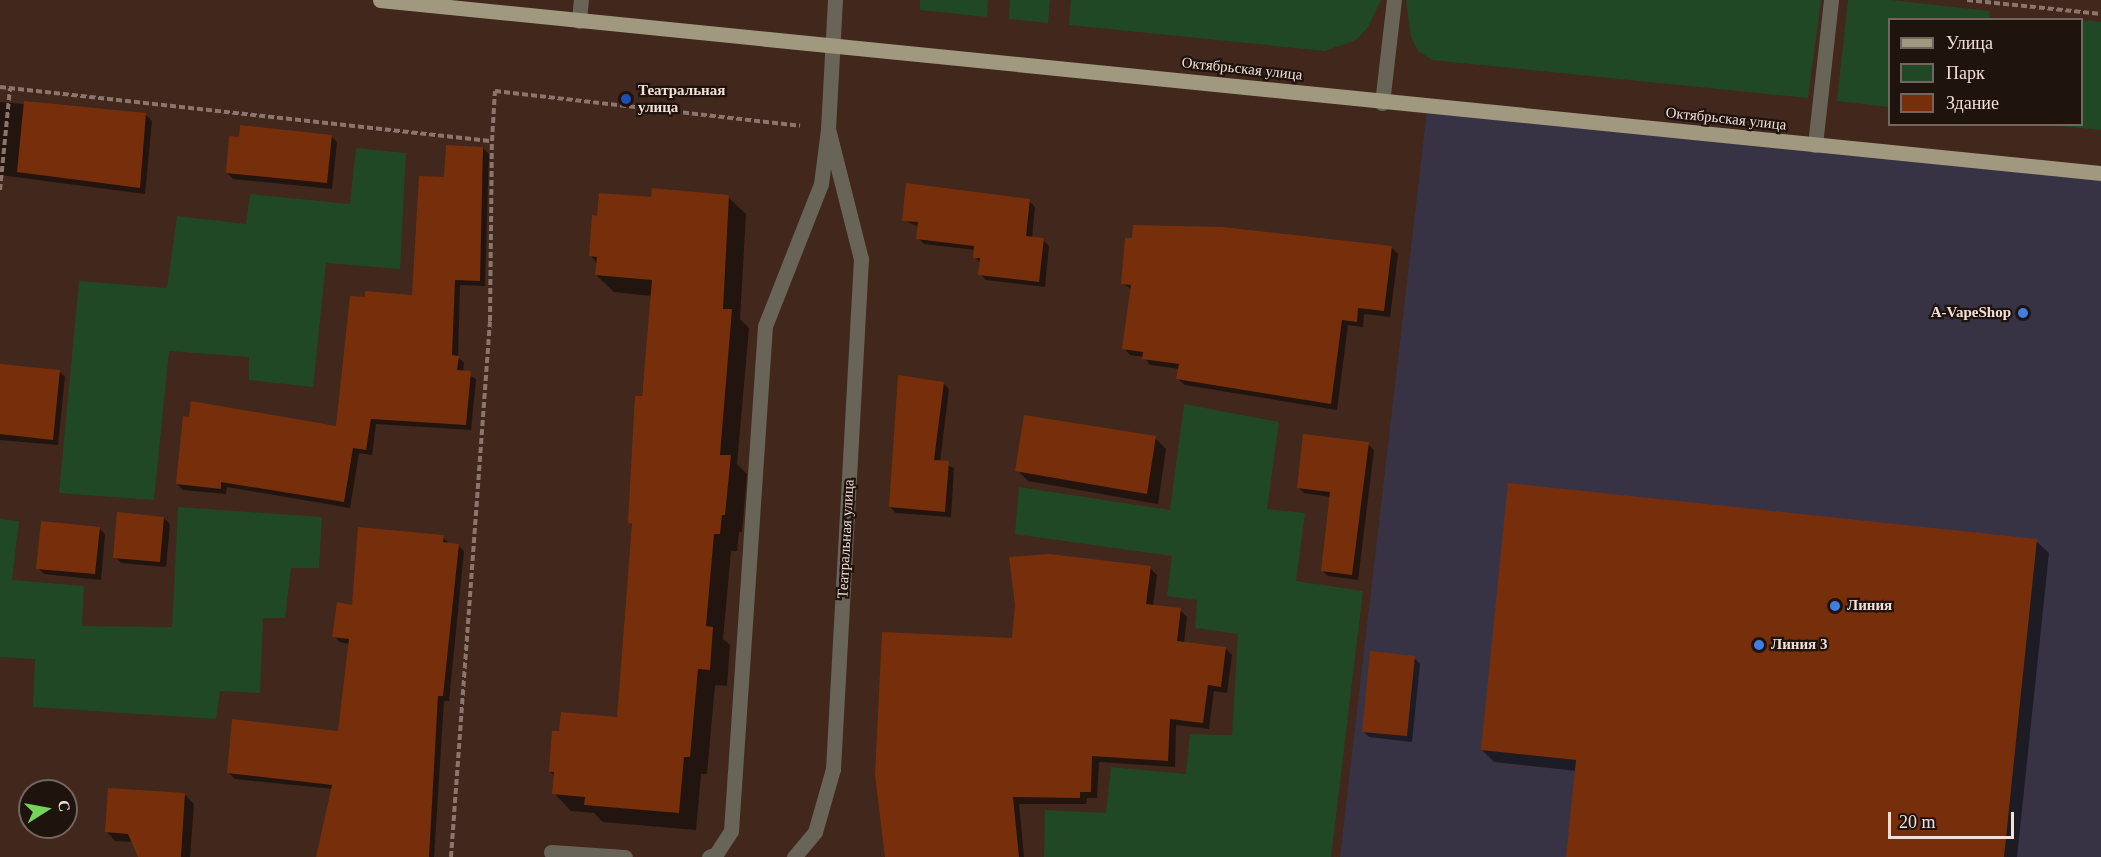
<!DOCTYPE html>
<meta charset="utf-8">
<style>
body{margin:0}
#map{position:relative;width:2101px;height:857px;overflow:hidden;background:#41271c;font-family:"Times New Roman",serif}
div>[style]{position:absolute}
.commercial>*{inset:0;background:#383344}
.green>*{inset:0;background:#214824}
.shadow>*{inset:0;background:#0007}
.building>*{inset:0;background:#772f0b}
.path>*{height:4px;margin-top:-2px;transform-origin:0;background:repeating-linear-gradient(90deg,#8c756c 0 6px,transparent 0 9px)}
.service>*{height:15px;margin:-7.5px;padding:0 7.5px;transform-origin:7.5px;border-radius:7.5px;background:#686458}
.minor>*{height:15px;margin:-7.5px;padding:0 7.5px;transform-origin:7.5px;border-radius:7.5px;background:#686458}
.primary>*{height:15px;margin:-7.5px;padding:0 7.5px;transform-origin:7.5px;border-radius:7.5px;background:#a1997f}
.dots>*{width:16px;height:16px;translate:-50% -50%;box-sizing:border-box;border:3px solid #1f130e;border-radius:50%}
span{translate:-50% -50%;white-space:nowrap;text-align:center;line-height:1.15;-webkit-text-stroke:4.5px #1f130e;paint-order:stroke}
.street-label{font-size:15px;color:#f1dfd8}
.poi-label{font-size:15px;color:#f1dfd8;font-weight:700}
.left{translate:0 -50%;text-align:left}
.right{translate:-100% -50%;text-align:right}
.legend{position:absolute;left:1888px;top:18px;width:195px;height:108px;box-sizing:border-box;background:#1f130e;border:2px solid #73655f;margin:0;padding:8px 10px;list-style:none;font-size:18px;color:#f1dfd8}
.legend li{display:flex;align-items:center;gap:12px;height:30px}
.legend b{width:30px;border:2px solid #73655f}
.north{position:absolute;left:18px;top:779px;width:60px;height:60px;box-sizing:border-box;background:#1f130e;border:2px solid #73655f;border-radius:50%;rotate:79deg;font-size:16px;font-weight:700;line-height:24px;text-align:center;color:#f1dfd8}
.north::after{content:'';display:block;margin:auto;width:21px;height:27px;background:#76d25a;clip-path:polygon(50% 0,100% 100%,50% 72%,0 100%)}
.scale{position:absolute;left:1888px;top:812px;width:126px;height:27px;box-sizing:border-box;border:3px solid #f1dfd8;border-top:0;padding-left:8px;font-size:18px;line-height:21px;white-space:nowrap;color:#f1dfd8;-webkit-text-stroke:4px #1f130e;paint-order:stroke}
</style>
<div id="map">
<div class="commercial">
<i style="clip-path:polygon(1428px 102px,2101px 171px,2101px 857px,1340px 857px)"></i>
</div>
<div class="green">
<i style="clip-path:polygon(920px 0,988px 0,987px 17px,920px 10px)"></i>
<i style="clip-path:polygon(1010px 0,1050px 0,1048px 23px,1009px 19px)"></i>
<i style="clip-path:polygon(1071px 0,1381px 0,1368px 27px,1356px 40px,1325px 51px,1069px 25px)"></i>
<i style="clip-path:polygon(1406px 0,1821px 0,1808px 98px,1432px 60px,1418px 51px,1411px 37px)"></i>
<i style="clip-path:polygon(1848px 0,1891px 0,1990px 11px,1989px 19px,1890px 20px,1889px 107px,1837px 101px)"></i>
<i style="clip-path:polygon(2082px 20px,2101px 22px,2101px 130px,2050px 125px,2082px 124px)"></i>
<i style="clip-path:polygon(356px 148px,406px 153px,400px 269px,326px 263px,313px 387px,249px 380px,249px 357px,169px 351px,154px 500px,59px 493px,79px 281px,167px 288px,177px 216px,246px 224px,250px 194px,350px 204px)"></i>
<i style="clip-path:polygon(1184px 404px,1279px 422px,1267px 509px,1305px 513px,1296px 581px,1363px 591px,1331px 857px,1044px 857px,1045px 810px,1106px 813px,1111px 767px,1186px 774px,1190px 734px,1232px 735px,1238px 634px,1195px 628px,1197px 600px,1167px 596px,1172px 556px,1015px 534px,1019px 487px,1170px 510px)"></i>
<i style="clip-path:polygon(178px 507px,322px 517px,319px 568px,291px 568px,285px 618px,263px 618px,260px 693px,220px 691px,216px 719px,33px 707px,35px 659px,0 657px,0 519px,19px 521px,12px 580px,84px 586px,82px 626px,172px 627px)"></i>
</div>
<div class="shadow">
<i style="clip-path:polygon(0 102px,146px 115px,152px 121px,145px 194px,0 175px)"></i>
<i style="clip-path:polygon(331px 136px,337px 142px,332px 189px,233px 179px,227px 173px)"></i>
<i style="clip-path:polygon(483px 148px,489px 154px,485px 286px,460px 285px,458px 357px,464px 363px,463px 372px,476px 379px,471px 430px,376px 424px,372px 455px,359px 453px,350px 508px,227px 487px,226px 494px,183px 490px,177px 484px,337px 428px,414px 297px,446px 179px)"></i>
<i style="clip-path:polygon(728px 197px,746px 214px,740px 319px,749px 328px,737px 464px,747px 474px,742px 532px,739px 532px,737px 551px,731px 551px,723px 639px,730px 645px,727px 686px,715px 685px,707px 774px,701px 774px,696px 830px,603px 822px,594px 813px,571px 811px,554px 793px,555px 776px,550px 772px,560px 733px,618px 718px,633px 526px,629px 523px,652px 296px,614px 292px,596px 275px,597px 263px,590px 255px,599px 217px,653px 199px)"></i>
<i style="clip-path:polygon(1029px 201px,1035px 207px,1032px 238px,1043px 240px,1049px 246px,1045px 287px,986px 280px,980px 274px,981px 264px,975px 257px,975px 250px,924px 244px,918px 238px,919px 227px,903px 220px)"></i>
<i style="clip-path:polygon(1391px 247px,1398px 254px,1390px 317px,1364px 314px,1363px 327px,1348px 325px,1337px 410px,1185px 385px,1178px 379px,1180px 369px,1150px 365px,1144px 357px,1130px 355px,1124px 348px,1132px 290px,1123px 283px)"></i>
<i style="clip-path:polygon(0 365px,59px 371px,65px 377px,58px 445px,0 440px)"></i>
<i style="clip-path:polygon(943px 383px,949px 389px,940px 462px,954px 468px,951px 517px,896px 513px,890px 507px)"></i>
<i style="clip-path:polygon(1155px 438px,1166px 449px,1158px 504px,1028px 481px,1017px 470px)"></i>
<i style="clip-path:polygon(1368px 444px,1374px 450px,1358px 580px,1328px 576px,1322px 570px,1331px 497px,1304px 493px,1298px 487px)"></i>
<i style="clip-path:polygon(164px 518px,170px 524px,166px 567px,121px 563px,115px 557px)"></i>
<i style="clip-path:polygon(99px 528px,105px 534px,101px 580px,44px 574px,38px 568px)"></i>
<i style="clip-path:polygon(443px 537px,449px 544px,458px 545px,464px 551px,449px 701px,444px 701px,434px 857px,318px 857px,333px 789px,235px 779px,229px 773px,340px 732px,350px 644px,340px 642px,334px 636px,354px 606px)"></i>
<i style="clip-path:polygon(2036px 541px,2049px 553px,2017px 857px,1568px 857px,1577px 771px,1494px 762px,1482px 750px)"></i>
<i style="clip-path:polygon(1150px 568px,1157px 575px,1153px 606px,1180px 610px,1187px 617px,1184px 643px,1225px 648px,1232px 655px,1227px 693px,1214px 691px,1209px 729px,1176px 725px,1175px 767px,1099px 762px,1097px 798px,1087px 798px,1086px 804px,1019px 804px,1024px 857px,886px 857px,1013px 640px)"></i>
<i style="clip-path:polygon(1414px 658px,1420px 664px,1412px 742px,1369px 737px,1363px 731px)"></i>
<i style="clip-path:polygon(185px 795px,194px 804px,190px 857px,139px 857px,133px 842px,115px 841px,106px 831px)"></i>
</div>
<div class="building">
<i style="clip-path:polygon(24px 101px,146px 113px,140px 188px,17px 172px)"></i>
<i style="clip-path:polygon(240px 125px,332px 135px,327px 183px,226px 173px,229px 136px,239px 137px)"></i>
<i style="clip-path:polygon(446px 145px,483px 147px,480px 281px,455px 280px,452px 355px,459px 356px,457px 370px,471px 371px,466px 425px,371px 419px,366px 450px,353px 448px,344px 502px,221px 482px,221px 489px,176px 484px,183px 416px,189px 417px,191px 401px,336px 426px,350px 296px,365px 297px,365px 291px,412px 295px,419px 176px,444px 177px)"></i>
<i style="clip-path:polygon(906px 183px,1030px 199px,1026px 236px,1044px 238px,1039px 282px,978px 275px,980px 258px,973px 258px,974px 246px,916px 239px,918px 222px,902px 221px)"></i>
<i style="clip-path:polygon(652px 188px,729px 195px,723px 309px,732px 309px,720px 455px,731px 455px,725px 515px,722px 515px,720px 534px,714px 534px,706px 626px,713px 627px,710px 670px,698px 669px,690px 757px,684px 757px,679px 813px,584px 805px,585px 797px,552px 794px,554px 772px,549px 772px,552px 731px,559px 731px,561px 712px,617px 717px,632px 524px,628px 523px,635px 396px,642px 396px,652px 280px,595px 275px,597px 257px,589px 256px,592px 215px,597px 216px,599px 193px,651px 197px)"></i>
<i style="clip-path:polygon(1133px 225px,1222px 227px,1392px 246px,1384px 311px,1358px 308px,1357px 322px,1342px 320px,1331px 404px,1176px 379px,1179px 364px,1142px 359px,1143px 352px,1122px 349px,1131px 285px,1121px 284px,1125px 238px,1132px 238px)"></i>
<i style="clip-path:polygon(0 364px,60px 370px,53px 440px,0 434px)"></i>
<i style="clip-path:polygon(898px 375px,944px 382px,934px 460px,949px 461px,945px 512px,889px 507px)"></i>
<i style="clip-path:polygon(1024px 415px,1156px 436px,1147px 494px,1015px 471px)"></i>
<i style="clip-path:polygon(1303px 434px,1369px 442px,1352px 575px,1321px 571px,1330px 492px,1297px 488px)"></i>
<i style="clip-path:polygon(1508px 483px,2037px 539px,2004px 857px,1566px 857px,1576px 760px,1481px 750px)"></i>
<i style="clip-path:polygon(117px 512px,164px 517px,160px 562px,113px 558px)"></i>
<i style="clip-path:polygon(41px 521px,100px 527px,95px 574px,36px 569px)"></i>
<i style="clip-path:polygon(358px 527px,444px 535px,443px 542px,459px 544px,443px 696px,438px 696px,429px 857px,316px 857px,332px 785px,227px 773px,232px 719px,338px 731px,349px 639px,332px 637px,337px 602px,352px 605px)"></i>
<i style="clip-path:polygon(1049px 554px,1151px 566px,1146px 604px,1181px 608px,1177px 641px,1226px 647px,1221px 687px,1208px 685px,1203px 723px,1170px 719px,1168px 761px,1092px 756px,1091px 792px,1080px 792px,1080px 798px,1013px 797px,1019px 857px,885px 857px,875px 775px,882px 632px,1012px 638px,1015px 605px,1009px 557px)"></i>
<i style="clip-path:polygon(1370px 651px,1415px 656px,1407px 736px,1362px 732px)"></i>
<i style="clip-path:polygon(108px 788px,185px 793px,181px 857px,138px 857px,128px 834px,105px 832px)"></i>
</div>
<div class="path">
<i style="left:1967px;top:0;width:135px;rotate:6deg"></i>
<i style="left:0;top:87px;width:495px;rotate:6.3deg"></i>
<i style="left:492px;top:141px;width:50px;rotate:-86.6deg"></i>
<i style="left:495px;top:91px;width:307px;rotate:6.5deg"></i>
<i style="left:0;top:190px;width:102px;rotate:-84.4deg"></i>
<i style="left:451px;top:857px;width:537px;rotate:-85.84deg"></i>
<i style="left:490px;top:321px;width:180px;rotate:-89.4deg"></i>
</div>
<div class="service">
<i style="left:579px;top:21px;width:21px;rotate:-85deg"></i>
<i style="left:1382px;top:103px;width:104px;rotate:-83.4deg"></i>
<i style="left:1815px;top:145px;width:146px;rotate:-83.7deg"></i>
<i style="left:551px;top:852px;width:74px;rotate:3.9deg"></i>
<i style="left:709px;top:857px;width:8px;rotate:-23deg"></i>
<i style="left:716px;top:854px;width:27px;rotate:-57deg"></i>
<i style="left:731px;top:831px;width:506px;rotate:-86.15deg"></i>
<i style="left:765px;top:326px;width:153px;rotate:-68.5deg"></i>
<i style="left:821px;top:184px;width:55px;rotate:-82.7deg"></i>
</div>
<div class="minor">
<i style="left:794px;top:857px;width:33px;rotate:-50deg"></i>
<i style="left:815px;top:832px;width:66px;rotate:-74.1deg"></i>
<i style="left:833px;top:769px;width:511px;rotate:-86.86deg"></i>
<i style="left:861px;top:259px;width:134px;rotate:-104.2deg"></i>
<i style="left:828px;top:129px;width:129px;rotate:-86.9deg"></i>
</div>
<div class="primary">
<i style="left:380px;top:0;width:1730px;rotate:5.74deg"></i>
</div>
<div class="dots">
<i style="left:626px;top:99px;background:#1a4fb4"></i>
<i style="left:2023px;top:313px;background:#3f7fe0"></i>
<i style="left:1835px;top:606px;background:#3f7fe0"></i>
<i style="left:1759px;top:645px;background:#3f7fe0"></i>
</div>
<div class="street-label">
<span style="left:1242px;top:69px;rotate:6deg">Октябрьская улица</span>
<span style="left:1726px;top:119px;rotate:6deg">Октябрьская улица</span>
<span style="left:846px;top:539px;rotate:-87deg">Театральная улица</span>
</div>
<div class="poi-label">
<span class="left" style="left:638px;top:99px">Театральная<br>улица</span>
<span class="right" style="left:2011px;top:313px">A-VapeShop</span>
<span class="left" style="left:1847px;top:606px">Линия</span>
<span class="left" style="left:1771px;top:645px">Линия 3</span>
</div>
<ul class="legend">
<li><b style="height:8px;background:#a1997f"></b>Улица</li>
<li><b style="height:16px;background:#214824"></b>Парк</li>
<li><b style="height:16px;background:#772f0b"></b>Здание</li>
</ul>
<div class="north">С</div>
<div class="scale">20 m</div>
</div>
